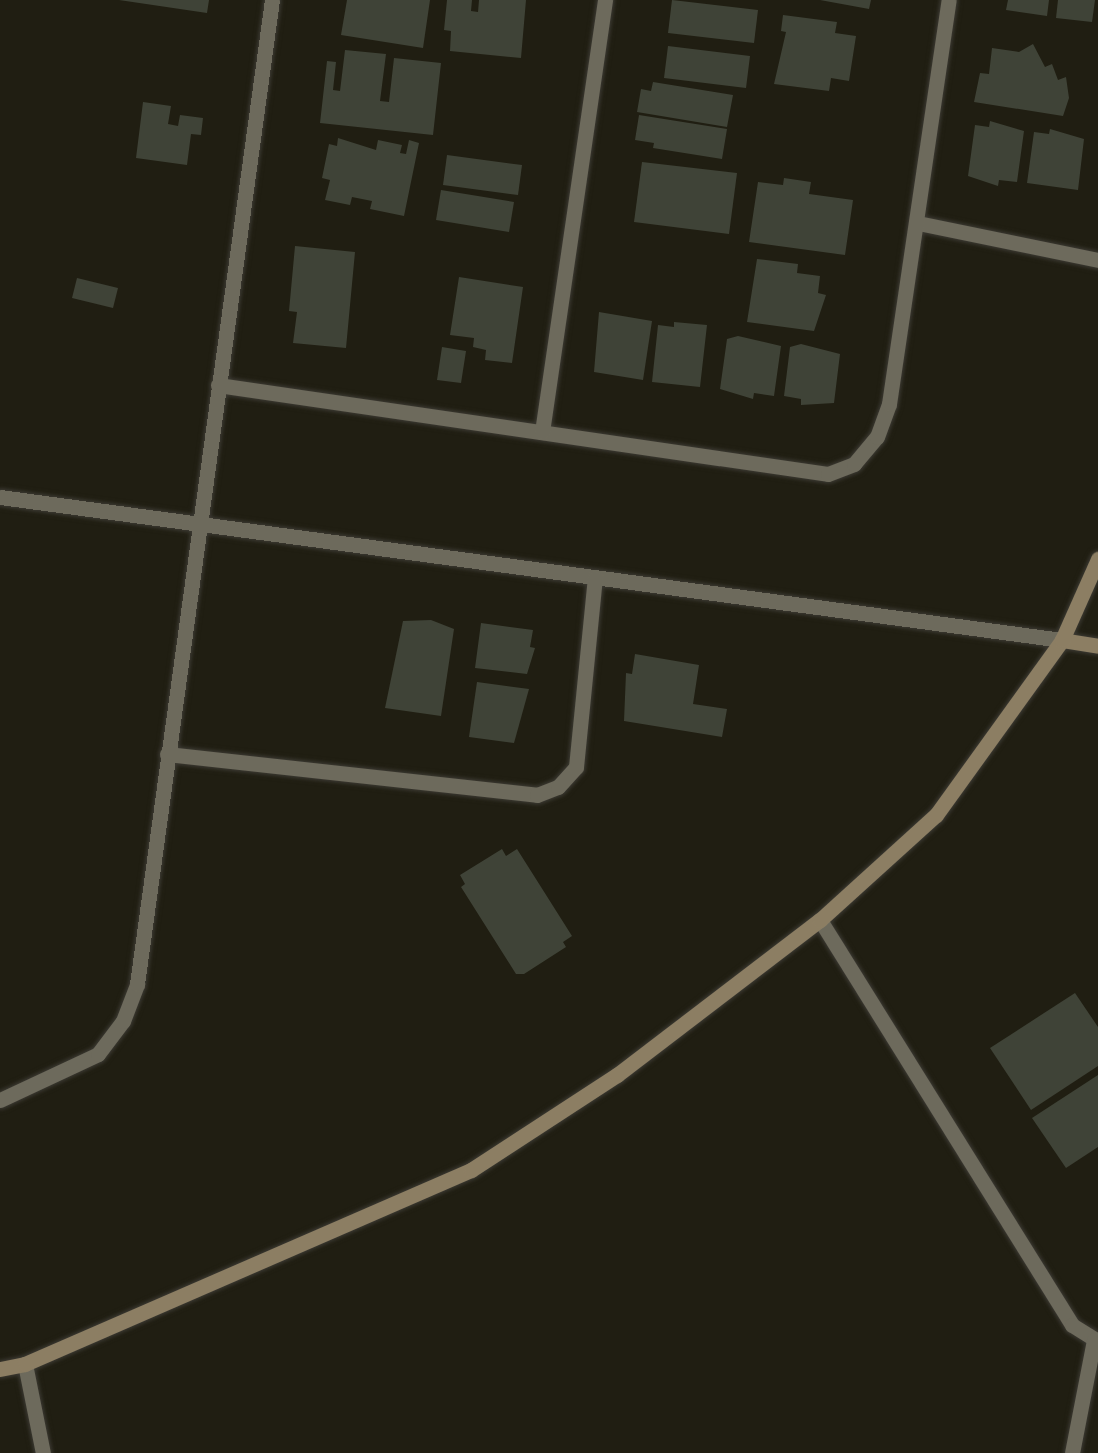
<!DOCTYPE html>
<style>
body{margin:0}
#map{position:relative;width:1098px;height:1453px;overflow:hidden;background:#201e12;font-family:Mulish,sans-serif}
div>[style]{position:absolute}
.building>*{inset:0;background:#3f4337}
.roads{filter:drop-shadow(0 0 2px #3c3a33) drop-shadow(0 0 2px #3c3a33)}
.street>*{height:15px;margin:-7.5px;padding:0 7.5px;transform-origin:7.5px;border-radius:7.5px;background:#6d6a5c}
.secondary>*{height:15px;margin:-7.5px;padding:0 7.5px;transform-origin:7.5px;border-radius:7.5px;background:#8c7e63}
span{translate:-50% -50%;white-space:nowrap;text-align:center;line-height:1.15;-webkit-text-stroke:6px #090804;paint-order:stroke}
</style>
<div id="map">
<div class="building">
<i style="clip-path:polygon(119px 0,209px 0,207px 13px)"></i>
<i style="clip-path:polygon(347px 0,430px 0,423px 48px,341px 35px)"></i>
<i style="clip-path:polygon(447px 0,472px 0,471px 11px,478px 12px,479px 0,526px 0,521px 58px,450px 51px,451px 31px,444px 30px)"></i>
<i style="clip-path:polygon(672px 0,758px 10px,754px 43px,668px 33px)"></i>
<i style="clip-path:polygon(820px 0,871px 0,869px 9px)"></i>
<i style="clip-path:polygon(1008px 0,1049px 0,1047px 16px,1006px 10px)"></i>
<i style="clip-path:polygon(1058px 0,1095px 0,1092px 22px,1056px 18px)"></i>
<i style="clip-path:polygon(783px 15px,837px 22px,835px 33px,856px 36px,849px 81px,831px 78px,829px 91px,774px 84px,786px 32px,781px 31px)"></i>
<i style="clip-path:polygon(1033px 44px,1045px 67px,1052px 64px,1058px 80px,1066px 77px,1069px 98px,1063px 116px,974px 102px,980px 73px,989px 74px,992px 48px,1019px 52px)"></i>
<i style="clip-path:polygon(668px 46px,750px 56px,746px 88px,664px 78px)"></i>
<i style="clip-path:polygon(345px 50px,386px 54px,380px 101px,389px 102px,394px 58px,441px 63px,433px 135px,320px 123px,327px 61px,336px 62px,333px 90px,340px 91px)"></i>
<i style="clip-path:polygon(653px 82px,733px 95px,727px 127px,637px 112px,641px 89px,651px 91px)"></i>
<i style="clip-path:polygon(143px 102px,171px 106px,168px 124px,178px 126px,180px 115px,203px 118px,201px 135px,191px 134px,187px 165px,136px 158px)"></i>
<i style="clip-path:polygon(639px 115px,727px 129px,722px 159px,653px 148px,654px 143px,635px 140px)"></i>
<i style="clip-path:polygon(990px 121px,1024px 131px,1017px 182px,999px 180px,998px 186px,968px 176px,975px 125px,989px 127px)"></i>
<i style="clip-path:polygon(1050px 129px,1084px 139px,1078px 190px,1027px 183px,1034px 132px,1049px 134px)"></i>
<i style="clip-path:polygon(338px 138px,376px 150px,378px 140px,402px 145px,400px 153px,406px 154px,409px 140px,419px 143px,404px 216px,370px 209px,372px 201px,352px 197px,350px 205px,325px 200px,330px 180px,322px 178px,329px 144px,337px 146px)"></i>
<i style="clip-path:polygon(447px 155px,522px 165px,518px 195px,443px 185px)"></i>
<i style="clip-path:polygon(642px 162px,737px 173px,729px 234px,634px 222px)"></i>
<i style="clip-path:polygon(784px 178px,811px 182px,809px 194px,853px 200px,845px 255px,749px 242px,758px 182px,783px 185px)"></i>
<i style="clip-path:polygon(441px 190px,514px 202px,509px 232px,436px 220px)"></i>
<i style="clip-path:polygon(295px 246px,355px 252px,346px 348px,293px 343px,297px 312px,289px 311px)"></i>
<i style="clip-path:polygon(757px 259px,798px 264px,797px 273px,820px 276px,818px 293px,826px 295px,814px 331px,747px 322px)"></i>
<i style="clip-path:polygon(459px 277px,523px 287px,512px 363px,485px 360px,486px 350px,473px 347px,474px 338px,450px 335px)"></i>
<i style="clip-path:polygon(77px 278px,118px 288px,113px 308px,72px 298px)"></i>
<i style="clip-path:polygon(599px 312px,652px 321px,643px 380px,594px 372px)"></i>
<i style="clip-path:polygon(674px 322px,707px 325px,700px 387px,652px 382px,658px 325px,674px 327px)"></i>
<i style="clip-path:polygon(738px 336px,781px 346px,774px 396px,754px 393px,753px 399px,720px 389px,727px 339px)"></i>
<i style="clip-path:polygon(801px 344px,840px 354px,834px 403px,801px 405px,801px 399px,784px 396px,790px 347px)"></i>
<i style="clip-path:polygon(442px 347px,466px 351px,461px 383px,437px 380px)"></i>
<i style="clip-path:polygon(431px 620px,454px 629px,441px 716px,385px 708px,403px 621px)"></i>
<i style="clip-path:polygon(481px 623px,533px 630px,530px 647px,535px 648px,527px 674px,475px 668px)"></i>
<i style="clip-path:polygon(635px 654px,699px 665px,693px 704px,727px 709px,722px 737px,624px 721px,626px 673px,632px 674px)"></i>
<i style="clip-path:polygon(477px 682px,529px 689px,514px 743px,469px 737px)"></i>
<i style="clip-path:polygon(502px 849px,506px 856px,517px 849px,572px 936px,563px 942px,566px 947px,524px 974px,516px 974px,461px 887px,465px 884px,460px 875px)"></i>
<i style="clip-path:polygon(1075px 993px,1098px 1027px,1098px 1066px,1031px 1110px,990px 1048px)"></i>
<i style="clip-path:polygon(1098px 1075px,1098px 1147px,1066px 1168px,1032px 1118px)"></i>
</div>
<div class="roads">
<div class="street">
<i style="left:918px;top:223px;width:184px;rotate:11.6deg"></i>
<i style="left:218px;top:385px;width:616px;rotate:8.3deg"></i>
<i style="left:828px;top:474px;width:28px;rotate:-21deg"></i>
<i style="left:854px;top:464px;width:35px;rotate:-50deg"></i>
<i style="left:877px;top:437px;width:35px;rotate:-70deg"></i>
<i style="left:889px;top:404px;width:408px;rotate:-81.6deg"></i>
<i style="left:542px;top:432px;width:437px;rotate:-81.7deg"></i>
<i style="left:0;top:497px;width:1072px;rotate:7.67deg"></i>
<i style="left:167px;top:754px;width:372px;rotate:6.3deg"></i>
<i style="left:537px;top:795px;width:22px;rotate:-21deg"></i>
<i style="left:558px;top:787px;width:27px;rotate:-48deg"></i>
<i style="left:576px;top:767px;width:190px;rotate:-84.3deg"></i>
<i style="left:820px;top:920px;width:477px;rotate:58.1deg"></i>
<i style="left:1072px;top:1325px;width:31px;rotate:32deg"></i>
<i style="left:0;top:1100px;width:108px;rotate:-25.1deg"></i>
<i style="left:98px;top:1054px;width:41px;rotate:-52.9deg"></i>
<i style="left:123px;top:1021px;width:40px;rotate:-69deg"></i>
<i style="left:137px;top:984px;width:993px;rotate:-82.19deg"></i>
<i style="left:25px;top:1364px;width:91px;rotate:78.6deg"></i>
<i style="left:1072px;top:1453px;width:115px;rotate:-79deg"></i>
</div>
<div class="secondary">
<i style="left:1062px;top:640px;width:36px;rotate:9deg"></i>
<i style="left:0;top:1369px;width:25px;rotate:-11deg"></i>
<i style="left:25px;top:1364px;width:486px;rotate:-23.5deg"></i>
<i style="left:471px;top:1170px;width:174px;rotate:-33.1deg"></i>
<i style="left:617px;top:1075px;width:255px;rotate:-37.4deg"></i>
<i style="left:820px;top:920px;width:156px;rotate:-42.2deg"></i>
<i style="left:936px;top:815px;width:216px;rotate:-54.2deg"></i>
<i style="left:1062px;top:640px;width:89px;rotate:-66deg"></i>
</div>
</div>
</div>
